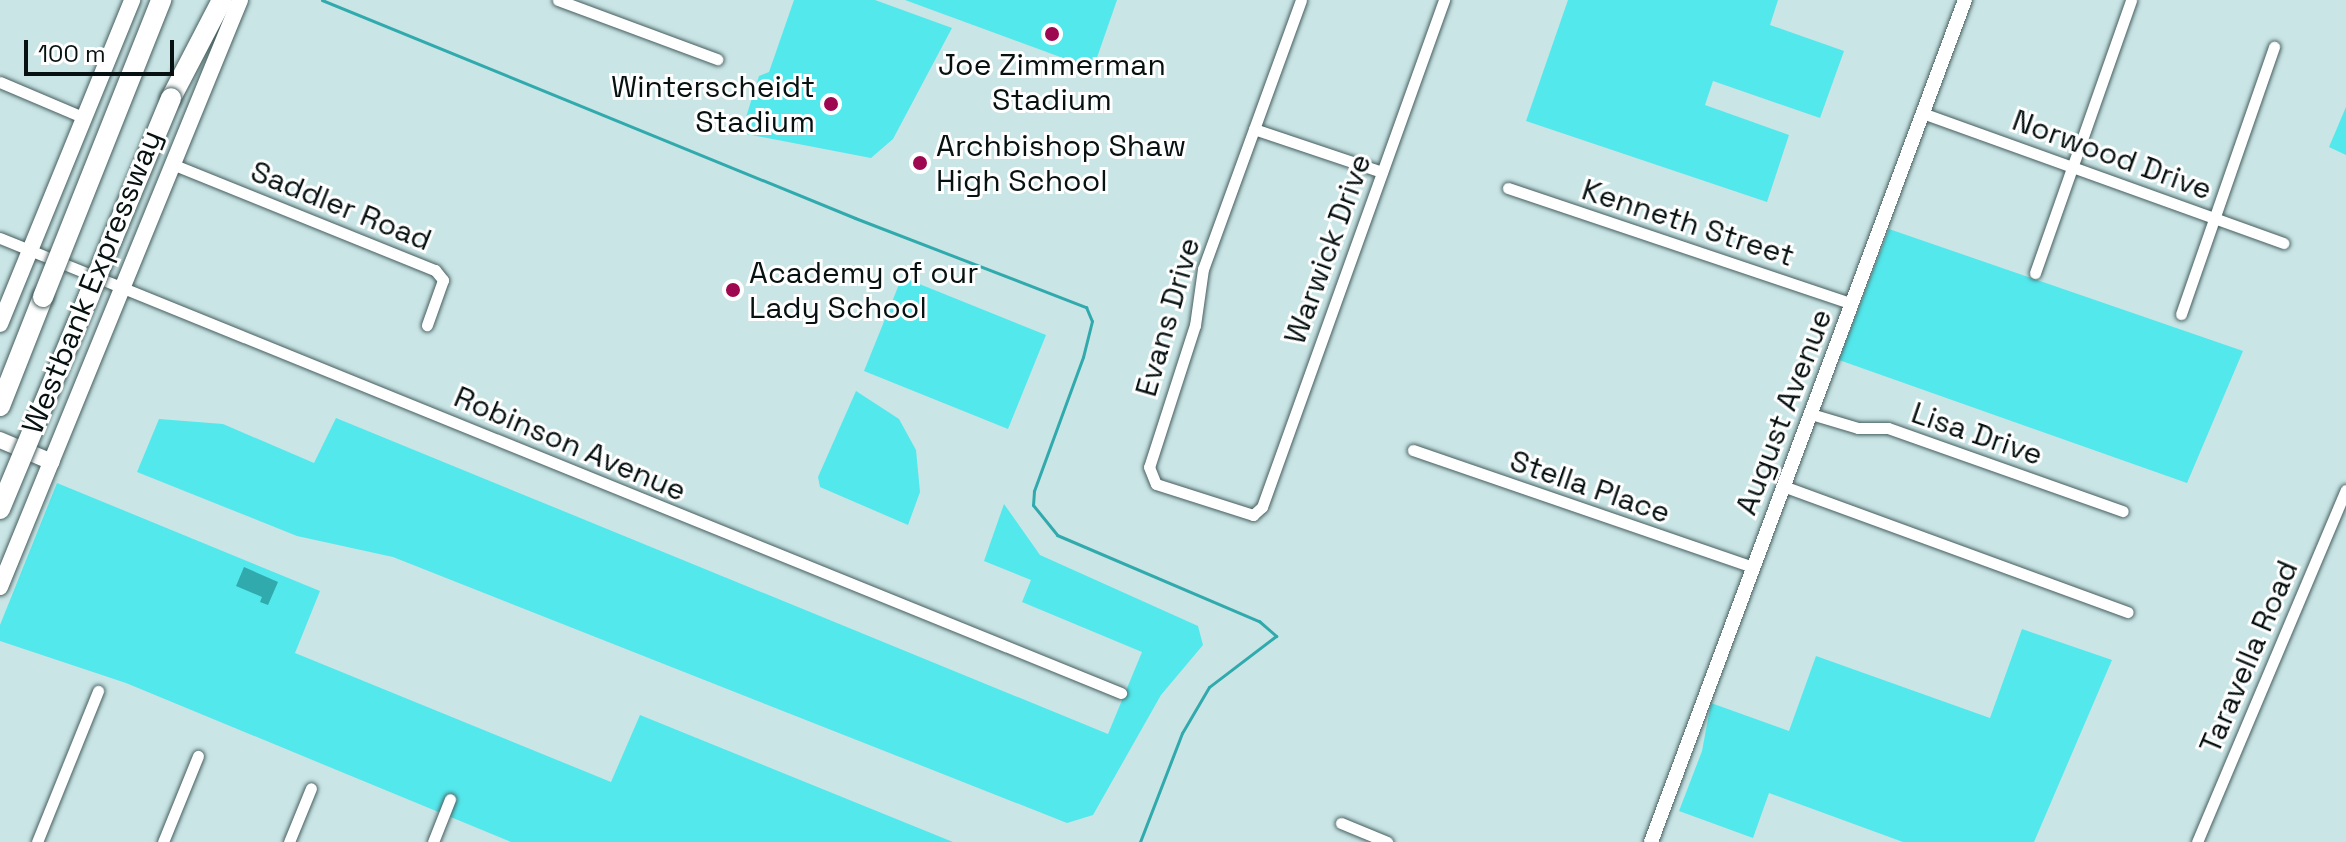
<!DOCTYPE html>
<style>
body{margin:0}
#map{position:relative;width:2346px;height:842px;overflow:hidden;background:#cae5e6;font-family:"Space Grotesk",sans-serif}
div>[style]{position:absolute}
.green>*{inset:0;background:#53e8ec}
.water>*{inset:0;background:#30aaad}
.stream>*{height:3px;margin:-1.5px;padding:0 1.5px;transform-origin:1.5px;border-radius:1.5px;background:#30aaad}
.roads{filter:drop-shadow(0 0 2px #465e5f) drop-shadow(0 0 2px #465e5f)}
.minor>*{height:11px;margin:-5.5px;padding:0 5.5px;transform-origin:5.5px;border-radius:5.5px;background:#fff}
.tertiary>*{height:14px;margin:-7px;padding:0 7px;transform-origin:7px;border-radius:7px;background:#fff}
.secondary>*{height:16px;margin:-8px;padding:0 8px;transform-origin:8px;border-radius:8px;background:#fff}
.motorway>*{height:20px;margin:-10px;padding:0 10px;transform-origin:10px;border-radius:10px;background:#fff}
.bridges{filter:drop-shadow(0 0 2px #465e5f) drop-shadow(0 0 2px #465e5f)}
.motorway-bridge>*{height:20px;margin:-10px;padding:0 10px;transform-origin:10px;border-radius:10px;background:#fff}
.dots>*{width:22px;height:22px;translate:-50% -50%;box-sizing:border-box;border:4px solid #fff;border-radius:50%}
span{translate:-50% -50%;white-space:nowrap;text-align:center;line-height:1.15;-webkit-text-stroke:6px #fff;paint-order:stroke}
.poi-label{font-size:30px;color:#071111}
.right{translate:-100% -50%;text-align:right}
.left{translate:0 -50%;text-align:left}
.street-label{font-size:30px;color:#071111}
.scale{position:absolute;left:24px;top:40px;width:150px;height:36px;box-sizing:border-box;border:4px solid #071111;border-top:0;padding-left:10px;font-size:24px;line-height:28px;white-space:nowrap;color:#071111;-webkit-text-stroke:6px #fff;paint-order:stroke}
</style>
<div id="map">
<div class="green">
<i style="clip-path:polygon(794px 0,875px 0,952px 28px,893px 139px,871px 158px,741px 133px,759px 76px,769px 72px)"></i>
<i style="clip-path:polygon(905px 0,1117px 0,1093px 69px)"></i>
<i style="clip-path:polygon(1568px 0,1778px 0,1770px 25px,1844px 51px,1820px 118px,1713px 81px,1705px 105px,1789px 135px,1767px 202px,1526px 121px)"></i>
<i style="clip-path:polygon(2346px 107px,2346px 155px,2329px 147px)"></i>
<i style="clip-path:polygon(1889px 229px,2243px 351px,2187px 483px,1839px 360px)"></i>
<i style="clip-path:polygon(902px 277px,1046px 335px,1008px 429px,864px 371px)"></i>
<i style="clip-path:polygon(856px 391px,899px 419px,916px 450px,920px 492px,908px 525px,820px 487px,818px 477px)"></i>
<i style="clip-path:polygon(336px 418px,1108px 734px,1142px 652px,1022px 602px,1031px 580px,984px 561px,1004px 504px,1040px 555px,1198px 626px,1203px 645px,1161px 695px,1093px 815px,1067px 823px,393px 557px,297px 536px,137px 472px,159px 419px,223px 424px,314px 463px)"></i>
<i style="clip-path:polygon(57px 483px,320px 591px,295px 653px,611px 782px,640px 715px,953px 842px,511px 842px,126px 683px,0 641px,0 625px)"></i>
<i style="clip-path:polygon(2022px 629px,2112px 660px,2034px 842px,1903px 842px,1769px 793px,1753px 838px,1679px 811px,1702px 751px,1711px 703px,1789px 731px,1816px 656px,1990px 718px)"></i>
</div>
<div class="water">
<i style="clip-path:polygon(244px 567px,278px 582px,268px 605px,260px 602px,262px 597px,236px 586px)"></i>
</div>
<div class="stream">
<i style="left:322px;top:0;width:576px;rotate:22.24deg"></i>
<i style="left:855px;top:218px;width:248px;rotate:21.1deg"></i>
<i style="left:1086px;top:307px;width:15px;rotate:67deg"></i>
<i style="left:1092px;top:321px;width:37px;rotate:104deg"></i>
<i style="left:1083px;top:357px;width:143px;rotate:110.1deg"></i>
<i style="left:1034px;top:491px;width:14px;rotate:94deg"></i>
<i style="left:1033px;top:505px;width:38px;rotate:51deg"></i>
<i style="left:1057px;top:535px;width:220px;rotate:23.1deg"></i>
<i style="left:1259px;top:621px;width:23px;rotate:41deg"></i>
<i style="left:1276px;top:636px;width:84px;rotate:142.7deg"></i>
<i style="left:1209px;top:687px;width:53px;rotate:120.4deg"></i>
<i style="left:1182px;top:733px;width:117px;rotate:111.1deg"></i>
</div>
<div class="roads">
<div class="minor">
<i style="left:558px;top:0;width:170px;rotate:20.4deg"></i>
<i style="left:1301px;top:0;width:286px;rotate:110deg"></i>
<i style="left:1203px;top:269px;width:57px;rotate:98.1deg"></i>
<i style="left:1195px;top:325px;width:149px;rotate:107.9deg"></i>
<i style="left:1149px;top:467px;width:18px;rotate:68deg"></i>
<i style="left:1156px;top:484px;width:102px;rotate:17.7deg"></i>
<i style="left:1253px;top:515px;width:12px;rotate:-42deg"></i>
<i style="left:1262px;top:507px;width:539px;rotate:-70.25deg"></i>
<i style="left:0;top:82px;width:92px;rotate:23deg"></i>
<i style="left:1925px;top:114px;width:381px;rotate:19.8deg"></i>
<i style="left:1254px;top:129px;width:135px;rotate:18.6deg"></i>
<i style="left:172px;top:164px;width:284px;rotate:22deg"></i>
<i style="left:435px;top:270px;width:13px;rotate:51deg"></i>
<i style="left:443px;top:280px;width:48px;rotate:109.6deg"></i>
<i style="left:1508px;top:188px;width:363px;rotate:18.6deg"></i>
<i style="left:0;top:238px;width:1210px;rotate:22.09deg"></i>
<i style="left:2035px;top:273px;width:289px;rotate:-70.6deg"></i>
<i style="left:2181px;top:314px;width:283px;rotate:-70.8deg"></i>
<i style="left:1811px;top:414px;width:49px;rotate:16.6deg"></i>
<i style="left:1858px;top:428px;width:30px"></i>
<i style="left:1888px;top:428px;width:249px;rotate:19.5deg"></i>
<i style="left:1413px;top:450px;width:360px;rotate:19deg"></i>
<i style="left:1783px;top:486px;width:367px;rotate:20.1deg"></i>
<i style="left:1341px;top:823px;width:50px;rotate:22.4deg"></i>
<i style="left:37px;top:842px;width:163px;rotate:-68deg"></i>
<i style="left:163px;top:842px;width:93px;rotate:-67.9deg"></i>
<i style="left:289px;top:842px;width:58px;rotate:-67.8deg"></i>
<i style="left:433px;top:842px;width:46px;rotate:-68.4deg"></i>
<i style="left:2197px;top:842px;width:382px;rotate:-67.1deg"></i>
</div>
<div class="tertiary">
<i style="left:1651px;top:842px;width:899px;rotate:-69.55deg"></i>
</div>
<div class="secondary">
<i style="left:0;top:324px;width:350px;rotate:-67.8deg"></i>
<i style="left:0;top:440px;width:56px;rotate:22.9deg"></i>
<i style="left:0;top:587px;width:634px;rotate:-67.76deg"></i>
</div>
<div class="motorway">
<i style="left:171px;top:98px;width:110px;rotate:-62.5deg"></i>
<i style="left:0;top:406px;width:117px;rotate:-68.5deg"></i>
</div>
</div>
<div class="bridges">
<div class="motorway-bridge">
<i style="left:43px;top:297px;width:320px;rotate:-68.3deg"></i>
<i style="left:0;top:509px;width:445px;rotate:-67.4deg"></i>
</div>
</div>
<div class="dots">
<i style="left:1052px;top:34px;background:#9e0850"></i>
<i style="left:831px;top:104px;background:#9e0850"></i>
<i style="left:920px;top:163px;background:#9e0850"></i>
<i style="left:733px;top:290px;background:#9e0850"></i>
</div>
<div class="poi-label">
<span style="left:1052px;top:82px">Joe Zimmerman<br>Stadium</span>
<span class="right" style="left:815px;top:104px">Winterscheidt<br>Stadium</span>
<span class="left" style="left:936px;top:163px">Archbishop Shaw<br>High School</span>
<span class="left" style="left:749px;top:290px">Academy of our<br>Lady School</span>
</div>
<div class="street-label">
<span style="left:2112px;top:155px;rotate:20deg">Norwood Drive</span>
<span style="left:341px;top:206px;rotate:22deg">Saddler Road</span>
<span style="left:1688px;top:223px;rotate:18deg">Kenneth Street</span>
<span style="left:1328px;top:249px;rotate:-70deg">Warwick Drive</span>
<span style="left:92px;top:282px;rotate:-68deg">Westbank Expressway</span>
<span style="left:1168px;top:317px;rotate:-74deg">Evans Drive</span>
<span style="left:1784px;top:412px;rotate:-69deg">August Avenue</span>
<span style="left:1977px;top:434px;rotate:19deg">Lisa Drive</span>
<span style="left:570px;top:444px;rotate:23deg">Robinson Avenue</span>
<span style="left:1590px;top:487px;rotate:19deg">Stella Place</span>
<span style="left:2249px;top:657px;rotate:-67deg">Taravella Road</span>
</div>
<div class="scale">100 m</div>
</div>
